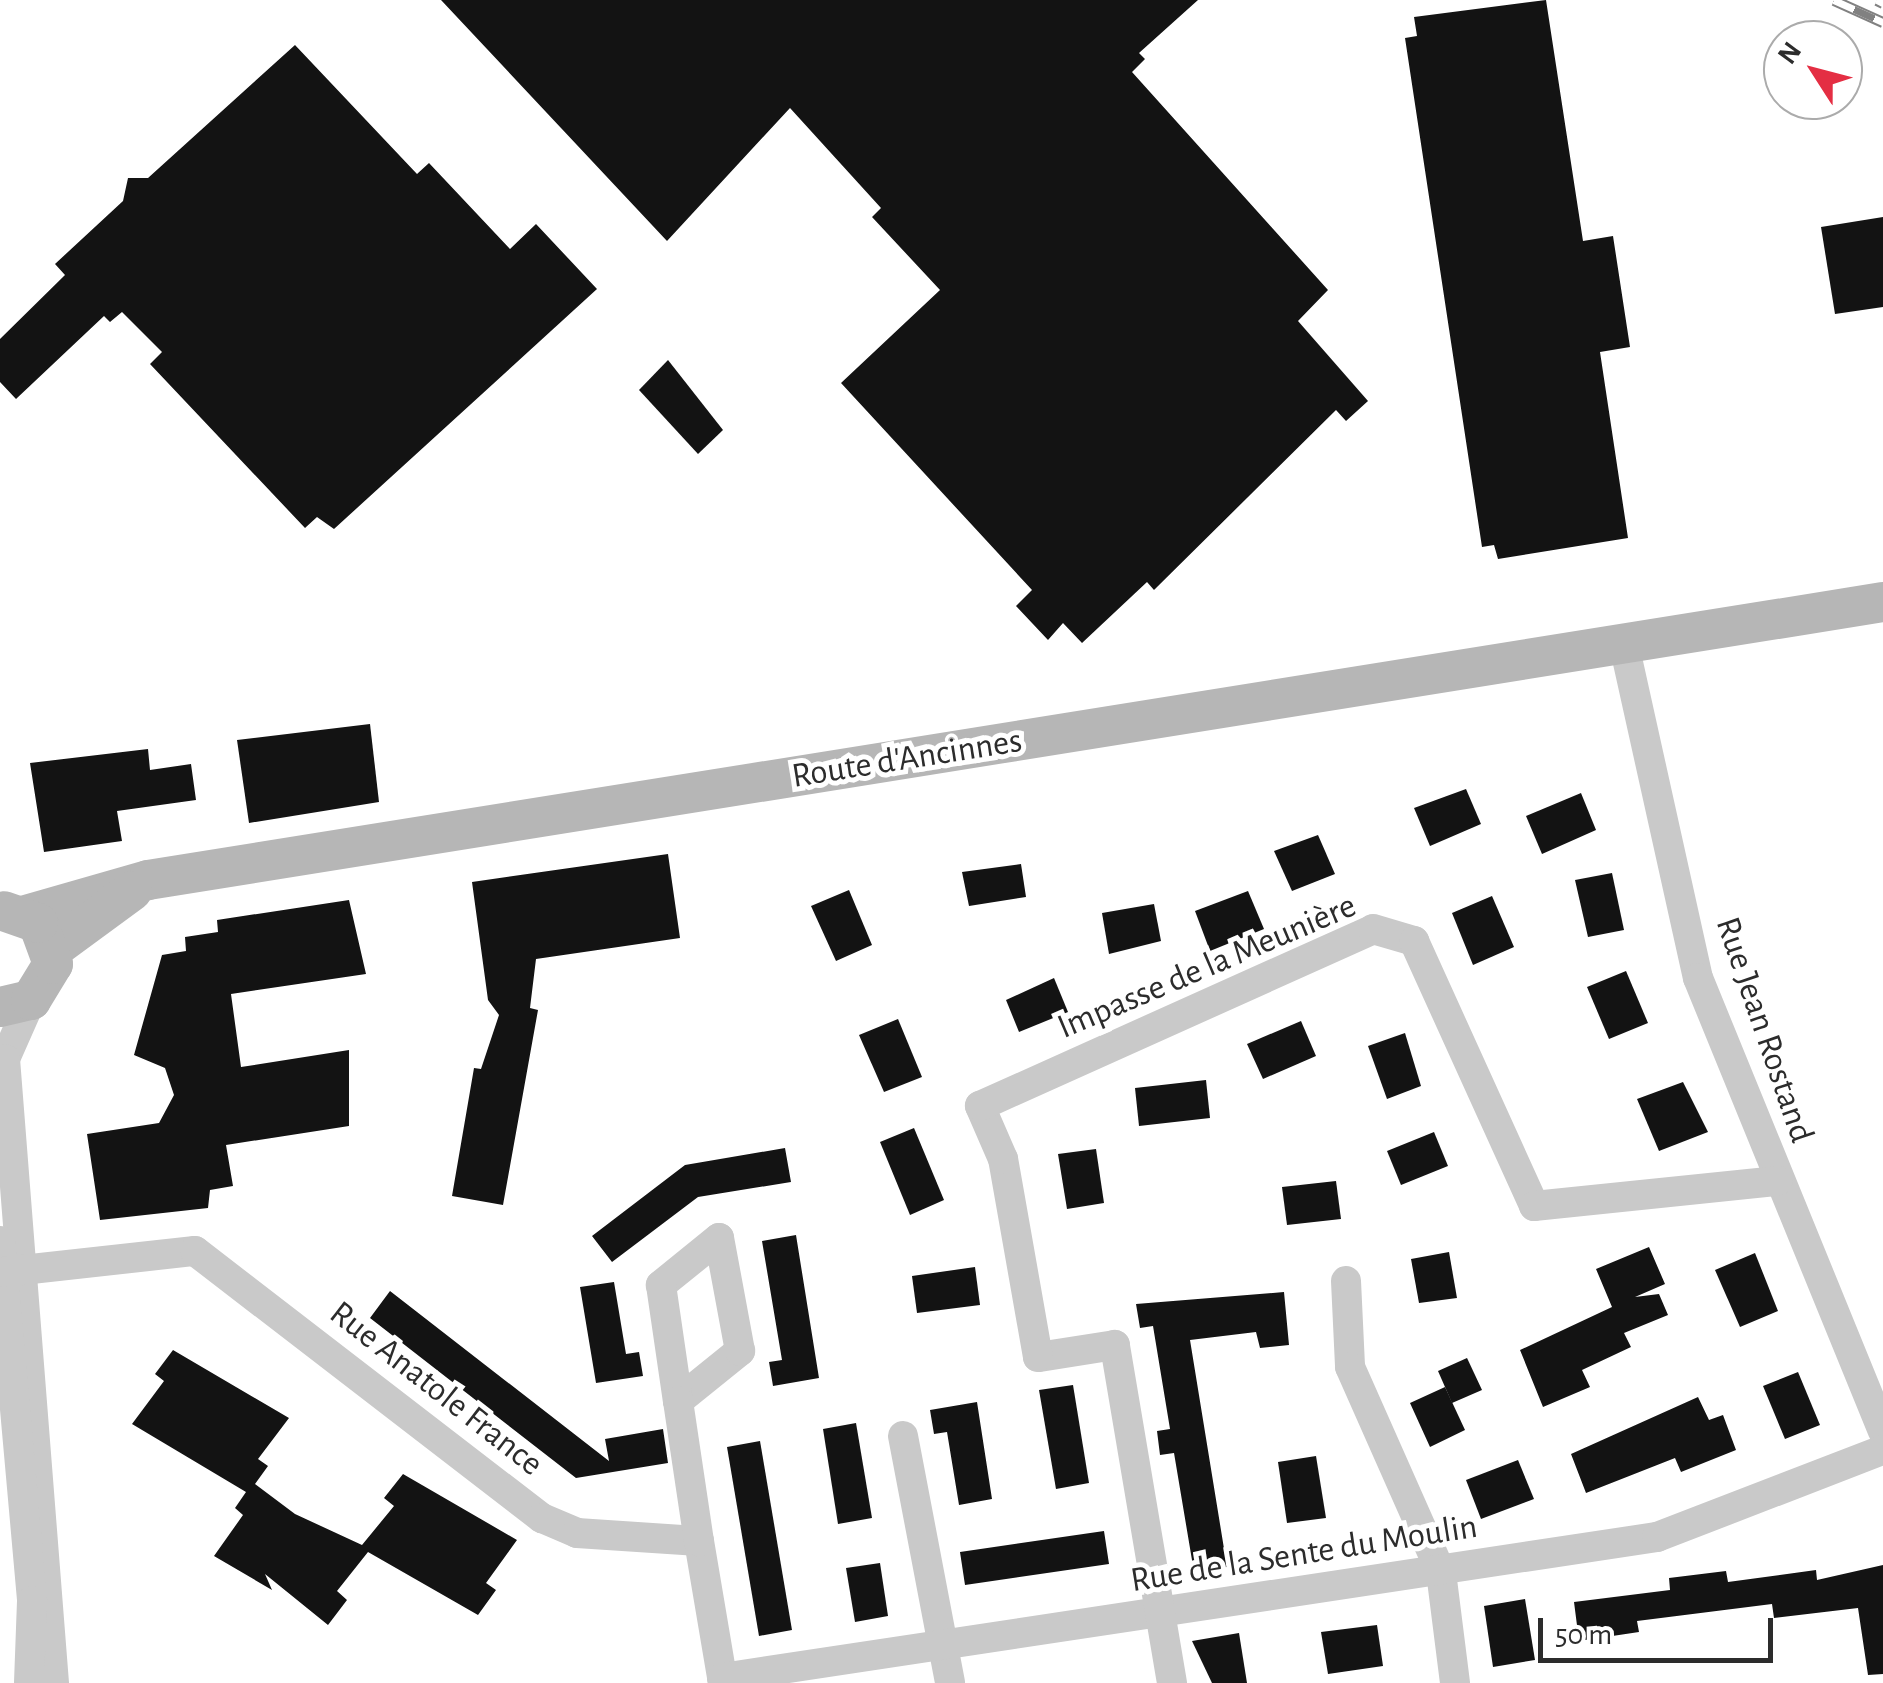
<!DOCTYPE html>
<meta charset="utf-8">
<style>
body{margin:0}
#map{position:relative;width:1883px;height:1683px;overflow:hidden;background:#fff;font-family:"Alegreya Sans",sans-serif}
div>[style]{position:absolute}
.building>*{inset:0;background:#131313}
.minor>*{height:30px;margin:-15px;padding:0 15px;transform-origin:15px;border-radius:15px;background:#c9c9c9}
.secondary>*{height:40px;margin:-20px;padding:0 20px;transform-origin:20px;border-radius:20px;background:#b6b6b6}
.rail>*{height:11px;margin-top:-5.5px;transform-origin:0;background:repeating-linear-gradient(90deg,#fff 0 22px,#818181 0 44px);box-sizing:border-box;border-block:2px solid #818181}
span{translate:-50% -50%;white-space:nowrap;text-align:center;line-height:1.15;-webkit-text-stroke:10px #fff;paint-order:stroke}
.street-label{font-size:35px;color:#2c2c2c}
.north{position:absolute;left:1763px;top:20px;width:100px;height:100px;box-sizing:border-box;background:#fff;border:2px solid #ababab;border-radius:50%;rotate:306deg;font-size:28px;font-weight:700;line-height:40px;text-align:center;color:#2c2c2c}
.north::after{content:'';display:block;margin:auto;width:35px;height:45px;background:#e42e43;clip-path:polygon(50% 0,100% 100%,50% 72%,0 100%)}
.scale{position:absolute;left:1538px;top:1618px;width:235px;height:45px;box-sizing:border-box;border:5px solid #2c2c2c;border-top:0;padding-left:12px;font-size:30px;line-height:35px;white-space:nowrap;color:#2c2c2c;-webkit-text-stroke:8px #fff;paint-order:stroke}
</style>
<div id="map">
<div class="building">
<i style="clip-path:polygon(441px 0,1198px 0,1139px 53px,1145px 59px,1132px 72px,1328px 290px,1298px 321px,1368px 401px,1346px 421px,1336px 410px,1154px 590px,1147px 582px,1082px 643px,1063px 623px,1048px 640px,1016px 606px,1032px 590px,841px 383px,940px 290px,872px 217px,881px 208px,790px 108px,667px 241px)"></i>
<i style="clip-path:polygon(1546px 0,1583px 241px,1613px 236px,1630px 347px,1600px 352px,1628px 538px,1498px 559px,1494px 545px,1482px 547px,1405px 38px,1417px 36px,1414px 17px)"></i>
<i style="clip-path:polygon(295px 45px,417px 174px,429px 163px,510px 249px,536px 224px,597px 289px,334px 529px,317px 517px,305px 528px,150px 364px,162px 352px,122px 312px,110px 322px,104px 316px,16px 399px,0 382px,0 339px,65px 275px,55px 264px,123px 201px,128px 178px,148px 178px)"></i>
<i style="clip-path:polygon(1883px 217px,1883px 307px,1835px 314px,1821px 227px)"></i>
<i style="clip-path:polygon(668px 360px,723px 430px,698px 454px,639px 390px)"></i>
<i style="clip-path:polygon(370px 724px,379px 802px,249px 823px,237px 740px)"></i>
<i style="clip-path:polygon(148px 749px,150px 770px,191px 764px,196px 800px,117px 811px,122px 841px,44px 852px,30px 763px)"></i>
<i style="clip-path:polygon(1466px 789px,1481px 824px,1430px 846px,1414px 808px)"></i>
<i style="clip-path:polygon(1581px 793px,1596px 830px,1542px 854px,1526px 816px)"></i>
<i style="clip-path:polygon(1318px 835px,1335px 874px,1292px 891px,1274px 851px)"></i>
<i style="clip-path:polygon(668px 854px,680px 938px,536px 959px,530px 1008px,538px 1010px,503px 1205px,452px 1196px,474px 1068px,481px 1069px,499px 1015px,488px 1000px,472px 882px)"></i>
<i style="clip-path:polygon(1021px 864px,1026px 897px,969px 906px,962px 872px)"></i>
<i style="clip-path:polygon(1612px 873px,1624px 930px,1588px 937px,1575px 880px)"></i>
<i style="clip-path:polygon(849px 890px,872px 945px,836px 961px,811px 906px)"></i>
<i style="clip-path:polygon(1248px 891px,1264px 929px,1210px 951px,1195px 911px)"></i>
<i style="clip-path:polygon(1492px 896px,1514px 947px,1473px 965px,1452px 913px)"></i>
<i style="clip-path:polygon(349px 900px,366px 974px,231px 994px,241px 1067px,349px 1050px,349px 1126px,226px 1145px,233px 1186px,210px 1190px,208px 1208px,100px 1220px,87px 1134px,159px 1123px,174px 1095px,165px 1068px,134px 1055px,162px 955px,186px 951px,185px 937px,218px 932px,217px 920px)"></i>
<i style="clip-path:polygon(1154px 904px,1161px 941px,1109px 954px,1102px 913px)"></i>
<i style="clip-path:polygon(1626px 971px,1648px 1023px,1609px 1039px,1587px 987px)"></i>
<i style="clip-path:polygon(1054px 978px,1068px 1012px,1019px 1032px,1006px 1000px)"></i>
<i style="clip-path:polygon(898px 1019px,922px 1077px,884px 1092px,859px 1035px)"></i>
<i style="clip-path:polygon(1301px 1021px,1316px 1056px,1263px 1079px,1247px 1044px)"></i>
<i style="clip-path:polygon(1405px 1033px,1421px 1086px,1387px 1099px,1368px 1046px)"></i>
<i style="clip-path:polygon(1206px 1080px,1210px 1118px,1139px 1126px,1135px 1088px)"></i>
<i style="clip-path:polygon(1683px 1082px,1708px 1132px,1659px 1151px,1637px 1099px)"></i>
<i style="clip-path:polygon(914px 1128px,944px 1200px,910px 1215px,880px 1142px)"></i>
<i style="clip-path:polygon(1434px 1132px,1448px 1166px,1401px 1185px,1387px 1151px)"></i>
<i style="clip-path:polygon(785px 1148px,791px 1182px,698px 1197px,612px 1262px,592px 1236px,685px 1165px)"></i>
<i style="clip-path:polygon(1096px 1149px,1104px 1203px,1067px 1209px,1058px 1154px)"></i>
<i style="clip-path:polygon(1336px 1181px,1341px 1219px,1287px 1225px,1282px 1187px)"></i>
<i style="clip-path:polygon(796px 1235px,819px 1378px,773px 1386px,769px 1362px,782px 1360px,762px 1241px)"></i>
<i style="clip-path:polygon(1649px 1247px,1665px 1284px,1635px 1297px,1659px 1294px,1668px 1315px,1624px 1333px,1631px 1347px,1582px 1370px,1590px 1387px,1543px 1407px,1520px 1350px,1612px 1307px,1596px 1269px)"></i>
<i style="clip-path:polygon(1449px 1252px,1457px 1298px,1419px 1303px,1411px 1259px)"></i>
<i style="clip-path:polygon(1755px 1253px,1778px 1311px,1740px 1327px,1715px 1270px)"></i>
<i style="clip-path:polygon(975px 1267px,980px 1305px,917px 1313px,912px 1276px)"></i>
<i style="clip-path:polygon(614px 1282px,626px 1354px,639px 1352px,643px 1376px,596px 1383px,580px 1287px)"></i>
<i style="clip-path:polygon(390px 1291px,609px 1461px,605px 1439px,663px 1429px,668px 1463px,576px 1478px,370px 1318px)"></i>
<i style="clip-path:polygon(1284px 1292px,1289px 1345px,1260px 1348px,1256px 1332px,1190px 1340px,1227px 1567px,1194px 1572px,1174px 1453px,1160px 1455px,1157px 1431px,1170px 1429px,1153px 1326px,1140px 1328px,1136px 1304px)"></i>
<i style="clip-path:polygon(173px 1350px,289px 1418px,258px 1459px,268px 1466px,255px 1484px,295px 1514px,362px 1545px,394px 1506px,384px 1498px,403px 1474px,517px 1540px,486px 1583px,496px 1590px,478px 1615px,368px 1552px,337px 1591px,347px 1600px,328px 1625px,265px 1574px,272px 1590px,214px 1556px,243px 1515px,235px 1508px,246px 1492px,132px 1424px,164px 1381px,155px 1374px)"></i>
<i style="clip-path:polygon(1467px 1358px,1482px 1390px,1452px 1403px,1438px 1371px)"></i>
<i style="clip-path:polygon(1798px 1372px,1820px 1425px,1785px 1439px,1763px 1386px)"></i>
<i style="clip-path:polygon(1073px 1385px,1089px 1483px,1056px 1489px,1039px 1390px)"></i>
<i style="clip-path:polygon(1445px 1387px,1465px 1430px,1430px 1447px,1410px 1403px)"></i>
<i style="clip-path:polygon(1698px 1397px,1709px 1420px,1723px 1415px,1736px 1450px,1681px 1472px,1675px 1458px,1586px 1493px,1571px 1454px)"></i>
<i style="clip-path:polygon(977px 1402px,992px 1499px,959px 1505px,947px 1432px,934px 1434px,930px 1410px)"></i>
<i style="clip-path:polygon(856px 1423px,872px 1518px,838px 1524px,823px 1429px)"></i>
<i style="clip-path:polygon(760px 1441px,792px 1630px,759px 1636px,727px 1447px)"></i>
<i style="clip-path:polygon(1316px 1456px,1326px 1518px,1287px 1523px,1278px 1462px)"></i>
<i style="clip-path:polygon(1518px 1460px,1534px 1499px,1481px 1519px,1466px 1480px)"></i>
<i style="clip-path:polygon(1104px 1531px,1109px 1564px,965px 1585px,960px 1552px)"></i>
<i style="clip-path:polygon(880px 1563px,888px 1616px,855px 1622px,846px 1568px)"></i>
<i style="clip-path:polygon(1883px 1565px,1883px 1674px,1868px 1675px,1858px 1608px,1774px 1618px,1772px 1604px,1637px 1621px,1639px 1632px,1579px 1641px,1574px 1602px,1670px 1590px,1669px 1578px,1726px 1571px,1728px 1582px,1816px 1570px,1817px 1580px)"></i>
<i style="clip-path:polygon(1525px 1599px,1535px 1660px,1493px 1667px,1484px 1606px)"></i>
<i style="clip-path:polygon(1377px 1625px,1383px 1666px,1328px 1674px,1321px 1632px)"></i>
<i style="clip-path:polygon(1239px 1633px,1247px 1683px,1212px 1683px,1192px 1641px)"></i>
</div>
<div class="minor">
<i style="left:1623px;top:640px;width:346px;rotate:77.5deg"></i>
<i style="left:1698px;top:978px;width:489px;rotate:67.8deg"></i>
<i style="left:31px;top:1000px;width:64px;rotate:113.8deg"></i>
<i style="left:5px;top:1059px;width:626px;rotate:85.51deg"></i>
<i style="left:0;top:1241px;width:361px;rotate:84.9deg"></i>
<i style="left:32px;top:1601px;width:82px;rotate:92.1deg"></i>
<i style="left:4px;top:1272px;width:192px;rotate:-6.3deg"></i>
<i style="left:195px;top:1251px;width:438px;rotate:37.6deg"></i>
<i style="left:542px;top:1518px;width:38px;rotate:23deg"></i>
<i style="left:577px;top:1533px;width:122px;rotate:3.8deg"></i>
<i style="left:699px;top:1541px;width:144px;rotate:80.4deg"></i>
<i style="left:1346px;top:1281px;width:86px;rotate:87.3deg"></i>
<i style="left:1350px;top:1367px;width:224px;rotate:66.1deg"></i>
<i style="left:1441px;top:1572px;width:112px;rotate:82.8deg"></i>
<i style="left:678px;top:1401px;width:80px;rotate:-38.9deg"></i>
<i style="left:740px;top:1351px;width:115px;rotate:-100.5deg"></i>
<i style="left:719px;top:1238px;width:75px;rotate:141deg"></i>
<i style="left:661px;top:1285px;width:117px;rotate:81.7deg"></i>
<i style="left:678px;top:1401px;width:142px;rotate:81.5deg"></i>
<i style="left:903px;top:1436px;width:251px;rotate:79.2deg"></i>
<i style="left:722px;top:1678px;width:946px;rotate:-8.58deg"></i>
<i style="left:1657px;top:1537px;width:242px;rotate:-21.1deg"></i>
<i style="left:1172px;top:1683px;width:343px;rotate:-99.6deg"></i>
<i style="left:1115px;top:1345px;width:78px;rotate:171.1deg"></i>
<i style="left:1038px;top:1357px;width:201px;rotate:-100deg"></i>
<i style="left:1003px;top:1159px;width:58px;rotate:-113.5deg"></i>
<i style="left:980px;top:1106px;width:431px;rotate:-24.2deg"></i>
<i style="left:1373px;top:929px;width:43px;rotate:16.3deg"></i>
<i style="left:1414px;top:941px;width:291px;rotate:65.6deg"></i>
<i style="left:1534px;top:1206px;width:245px;rotate:-5.9deg"></i>
</div>
<div class="secondary">
<i style="left:26px;top:915px;width:127px;rotate:-16deg"></i>
<i style="left:148px;top:880px;width:1757px;rotate:-9.1deg"></i>
<i style="left:53px;top:949px;width:98px;rotate:-36.3deg"></i>
<i style="left:0;top:1007px;width:32px;rotate:-13deg"></i>
<i style="left:31px;top:1000px;width:42px;rotate:-58.6deg"></i>
<i style="left:53px;top:964px;width:44px;rotate:-110.1deg"></i>
<i style="left:38px;top:923px;width:36px;rotate:-161deg"></i>
</div>
<div class="rail">
<i style="left:1834px;top:0;width:54px;rotate:24.2deg"></i>
<i style="left:1877px;top:0;width:7px;rotate:27deg"></i>
</div>
<div class="street-label">
<span style="left:907px;top:759px;rotate:-9deg">Route d'Ancinnes</span>
<span style="left:1207px;top:967px;rotate:-23deg">Impasse de la Meunière</span>
<span style="left:1764px;top:1030px;rotate:71deg">Rue Jean Rostand</span>
<span style="left:436px;top:1389px;rotate:38deg">Rue Anatole France</span>
<span style="left:1304px;top:1554px;rotate:-9deg">Rue de la Sente du Moulin</span>
</div>
<div class="north">N</div>
<div class="scale">50 m</div>
</div>
